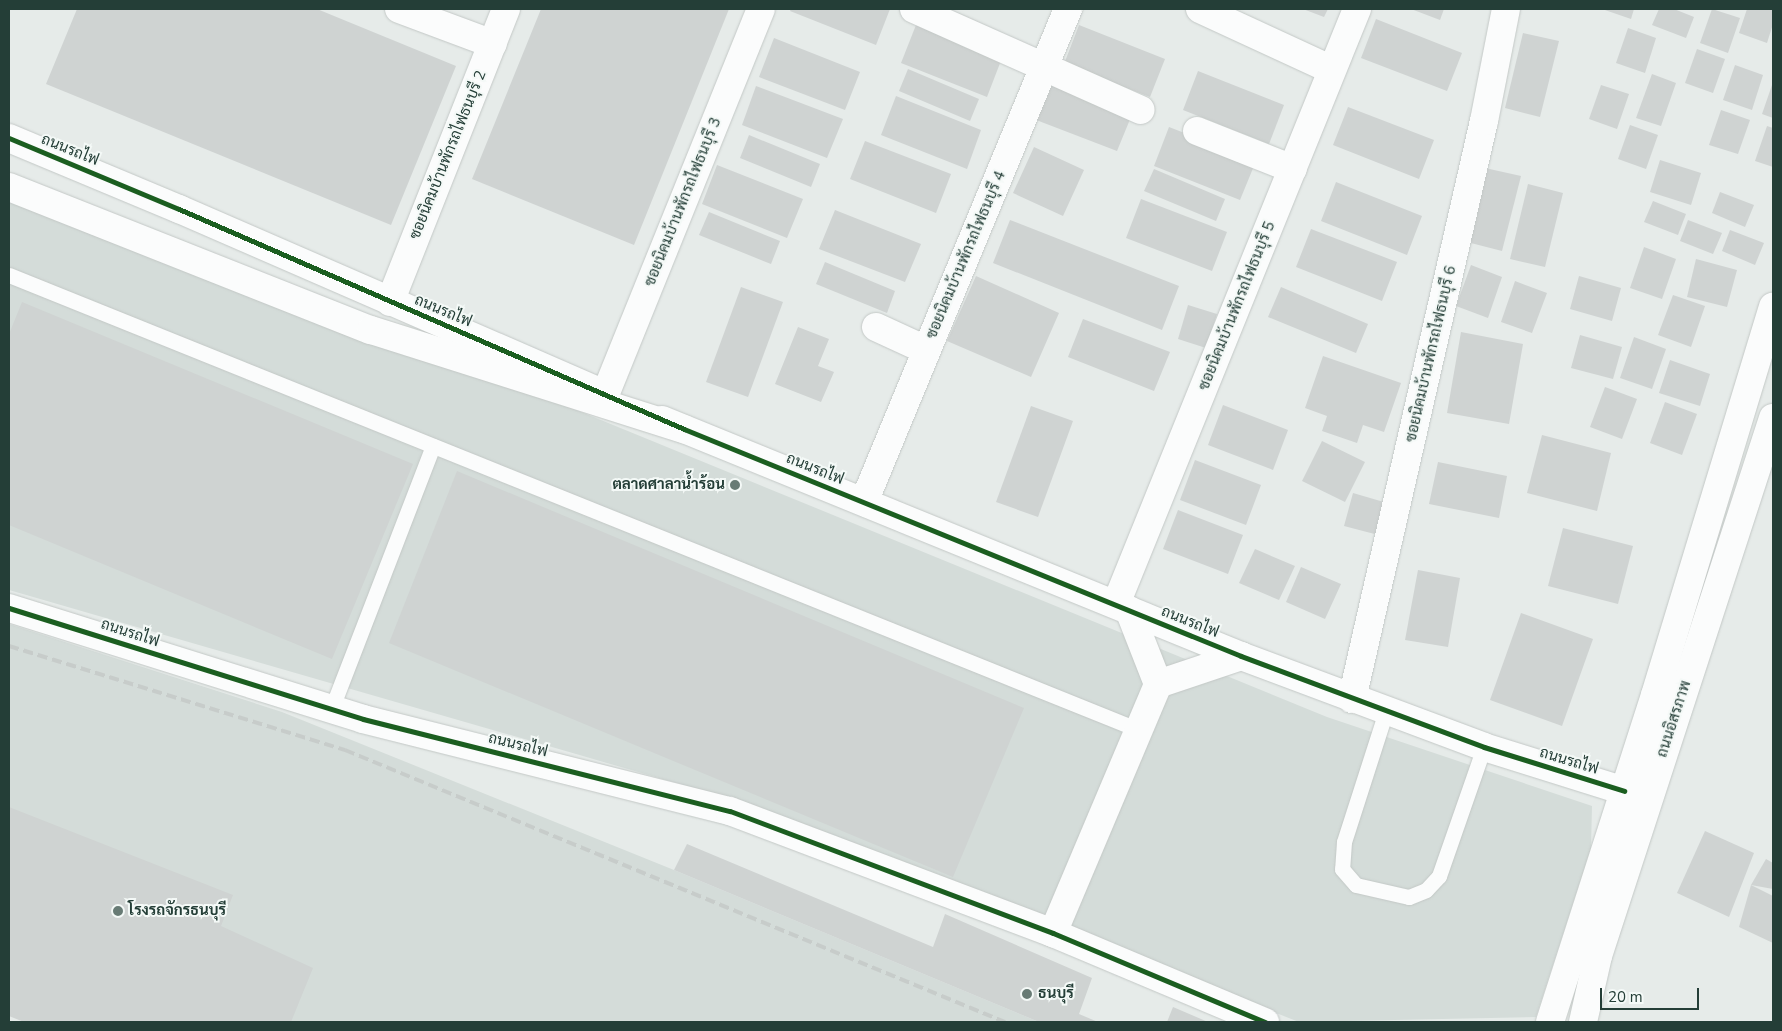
<!DOCTYPE html>
<meta charset="utf-8">
<style>
body{margin:0}
#map{position:relative;width:1782px;height:1031px;overflow:hidden;background:#e6ebe9;font-family:"Nunito Sans",Sarabun,sans-serif}
div>[style]{position:absolute}
.built>*{inset:0;background:#d4dcd9}
.building>*{inset:0;background:#cfd3d2}
.roads{filter:drop-shadow(0 0 1px #c3c8c6) drop-shadow(0 0 1px #c3c8c6)}
.service>*{height:15px;margin:-7.5px;padding:0 7.5px;transform-origin:7.5px;border-radius:7.5px;background:#fbfcfc}
.minor>*{height:28px;margin:-14px;padding:0 14px;transform-origin:14px;border-radius:14px;background:#fbfcfc}
.tertiary>*{height:28px;margin:-14px;padding:0 14px;transform-origin:14px;border-radius:14px;background:#fbfcfc}
.secondary>*{height:28px;margin:-14px;padding:0 14px;transform-origin:14px;border-radius:14px;background:#fbfcfc}
.rail>*{height:4px;margin-top:-2px;transform-origin:0;background:repeating-linear-gradient(90deg,#c7ccca 0 10px,transparent 0 15px)}
.cycleway>*{height:5px;margin:-2.5px;padding:0 2.5px;transform-origin:2.5px;border-radius:2.5px;background:#1b5e20}
.dots>*{width:14px;height:14px;translate:-50% -50%;box-sizing:border-box;border:2px solid #f4f9f7;border-radius:50%}
span{translate:-50% -50%;white-space:nowrap;text-align:center;line-height:1.15;-webkit-text-stroke:4px #f4f9f7;paint-order:stroke}
.street-label{font-size:15px;color:#243e37}
.poi-label{font-size:15px;color:#243e37;font-weight:700}
.right{translate:-100% -50%;text-align:right}
.left{translate:0 -50%;text-align:left}
.frame{position:absolute;inset:0;border:10px solid #243e37;pointer-events:none}
.scale{position:absolute;left:1600px;top:988px;width:99px;height:22px;box-sizing:border-box;border:2px solid #243e37;border-top:0;padding-left:6px;font-size:15px;line-height:18px;white-space:nowrap;color:#243e37;-webkit-text-stroke:4px #f4f9f7;paint-order:stroke}
</style>
<div id="map">
<div class="built">
<i style="clip-path:polygon(9px 178px,1327px 717px,1592px 806px,1591px 848px,1536px 1017px,1299px 1022px,728px 798px,9px 590px)"></i>
<i style="clip-path:polygon(9px 624px,282px 712px,674px 870px,1039px 1022px,30px 1022px,9px 1013px)"></i>
</div>
<div class="building">
<i style="clip-path:polygon(77px 9px,317px 9px,456px 66px,391px 225px,46px 84px)"></i>
<i style="clip-path:polygon(541px 9px,729px 9px,634px 245px,472px 179px)"></i>
<i style="clip-path:polygon(791px 9px,890px 9px,876px 45px,790px 11px)"></i>
<i style="clip-path:polygon(1303px 9px,1328px 9px,1324px 17px)"></i>
<i style="clip-path:polygon(1411px 9px,1444px 9px,1440px 20px)"></i>
<i style="clip-path:polygon(1602px 9px,1634px 9px,1631px 19px)"></i>
<i style="clip-path:polygon(1659px 9px,1674px 9px,1694px 17px,1686px 38px,1652px 25px)"></i>
<i style="clip-path:polygon(1712px 9px,1740px 18px,1728px 53px,1700px 43px)"></i>
<i style="clip-path:polygon(1747px 9px,1773px 9px,1773px 24px,1767px 43px,1739px 33px)"></i>
<i style="clip-path:polygon(1376px 19px,1462px 53px,1447px 91px,1361px 58px)"></i>
<i style="clip-path:polygon(916px 25px,1002px 58px,987px 97px,901px 63px)"></i>
<i style="clip-path:polygon(1079px 25px,1165px 59px,1150px 97px,1064px 64px)"></i>
<i style="clip-path:polygon(1628px 28px,1656px 38px,1645px 73px,1616px 63px)"></i>
<i style="clip-path:polygon(1523px 33px,1559px 41px,1540px 117px,1505px 108px)"></i>
<i style="clip-path:polygon(774px 38px,860px 72px,845px 110px,759px 77px)"></i>
<i style="clip-path:polygon(1697px 49px,1725px 59px,1713px 93px,1685px 83px)"></i>
<i style="clip-path:polygon(1735px 65px,1763px 75px,1752px 110px,1723px 100px)"></i>
<i style="clip-path:polygon(908px 69px,979px 99px,970px 121px,899px 91px)"></i>
<i style="clip-path:polygon(1198px 71px,1284px 105px,1269px 144px,1183px 110px)"></i>
<i style="clip-path:polygon(1652px 74px,1676px 83px,1661px 126px,1636px 118px)"></i>
<i style="clip-path:polygon(1047px 79px,1133px 112px,1117px 151px,1031px 118px)"></i>
<i style="clip-path:polygon(1773px 82px,1773px 118px,1762px 114px)"></i>
<i style="clip-path:polygon(1601px 85px,1629px 94px,1617px 129px,1589px 119px)"></i>
<i style="clip-path:polygon(756px 86px,843px 119px,827px 158px,742px 125px)"></i>
<i style="clip-path:polygon(896px 96px,981px 130px,967px 169px,881px 135px)"></i>
<i style="clip-path:polygon(1348px 107px,1434px 140px,1419px 179px,1333px 145px)"></i>
<i style="clip-path:polygon(1721px 110px,1750px 120px,1738px 154px,1709px 145px)"></i>
<i style="clip-path:polygon(1630px 125px,1658px 135px,1646px 169px,1618px 159px)"></i>
<i style="clip-path:polygon(1767px 126px,1773px 128px,1773px 167px,1755px 161px)"></i>
<i style="clip-path:polygon(1169px 127px,1256px 161px,1240px 200px,1154px 166px)"></i>
<i style="clip-path:polygon(749px 135px,820px 164px,811px 187px,740px 158px)"></i>
<i style="clip-path:polygon(865px 141px,951px 174px,936px 213px,850px 179px)"></i>
<i style="clip-path:polygon(1034px 147px,1084px 170px,1063px 216px,1013px 193px)"></i>
<i style="clip-path:polygon(1660px 160px,1701px 173px,1691px 205px,1650px 192px)"></i>
<i style="clip-path:polygon(717px 165px,803px 199px,787px 238px,702px 204px)"></i>
<i style="clip-path:polygon(1485px 168px,1521px 176px,1502px 251px,1467px 242px)"></i>
<i style="clip-path:polygon(1154px 169px,1225px 199px,1216px 221px,1144px 191px)"></i>
<i style="clip-path:polygon(1336px 182px,1422px 216px,1407px 255px,1321px 221px)"></i>
<i style="clip-path:polygon(1528px 184px,1563px 193px,1545px 267px,1510px 259px)"></i>
<i style="clip-path:polygon(1720px 192px,1754px 205px,1745px 227px,1712px 213px)"></i>
<i style="clip-path:polygon(1141px 199px,1227px 232px,1212px 271px,1126px 238px)"></i>
<i style="clip-path:polygon(1653px 201px,1686px 214px,1678px 235px,1644px 222px)"></i>
<i style="clip-path:polygon(835px 210px,921px 244px,905px 282px,819px 249px)"></i>
<i style="clip-path:polygon(709px 212px,780px 241px,771px 264px,699px 235px)"></i>
<i style="clip-path:polygon(1010px 220px,1179px 286px,1162px 330px,993px 263px)"></i>
<i style="clip-path:polygon(1688px 220px,1722px 233px,1713px 254px,1680px 241px)"></i>
<i style="clip-path:polygon(1311px 229px,1397px 262px,1382px 301px,1296px 267px)"></i>
<i style="clip-path:polygon(1730px 230px,1764px 243px,1755px 265px,1722px 251px)"></i>
<i style="clip-path:polygon(1644px 247px,1676px 259px,1662px 299px,1630px 288px)"></i>
<i style="clip-path:polygon(1696px 259px,1737px 270px,1727px 307px,1687px 297px)"></i>
<i style="clip-path:polygon(825px 262px,895px 291px,887px 313px,816px 284px)"></i>
<i style="clip-path:polygon(1471px 265px,1502px 277px,1488px 318px,1456px 306px)"></i>
<i style="clip-path:polygon(976px 276px,1059px 313px,1031px 377px,947px 341px)"></i>
<i style="clip-path:polygon(1579px 276px,1621px 288px,1612px 321px,1570px 309px)"></i>
<i style="clip-path:polygon(1515px 281px,1547px 293px,1532px 333px,1501px 322px)"></i>
<i style="clip-path:polygon(741px 287px,783px 302px,748px 397px,706px 382px)"></i>
<i style="clip-path:polygon(1281px 287px,1368px 324px,1356px 353px,1268px 317px)"></i>
<i style="clip-path:polygon(1673px 295px,1705px 306px,1691px 347px,1658px 335px)"></i>
<i style="clip-path:polygon(22px 302px,413px 464px,332px 659px,9px 525px,9px 334px)"></i>
<i style="clip-path:polygon(1188px 305px,1217px 314px,1206px 348px,1178px 339px)"></i>
<i style="clip-path:polygon(1083px 319px,1170px 352px,1154px 391px,1068px 357px)"></i>
<i style="clip-path:polygon(798px 327px,829px 339px,818px 366px,834px 372px,821px 402px,775px 384px)"></i>
<i style="clip-path:polygon(1461px 332px,1523px 344px,1509px 424px,1447px 413px)"></i>
<i style="clip-path:polygon(1580px 335px,1622px 347px,1613px 379px,1571px 368px)"></i>
<i style="clip-path:polygon(1634px 337px,1666px 349px,1652px 389px,1620px 378px)"></i>
<i style="clip-path:polygon(1323px 356px,1401px 383px,1384px 432px,1363px 425px,1357px 443px,1322px 431px,1327px 416px,1305px 408px)"></i>
<i style="clip-path:polygon(1670px 360px,1710px 374px,1700px 406px,1659px 393px)"></i>
<i style="clip-path:polygon(1605px 387px,1637px 399px,1622px 439px,1590px 427px)"></i>
<i style="clip-path:polygon(1665px 402px,1697px 414px,1682px 455px,1650px 443px)"></i>
<i style="clip-path:polygon(1223px 405px,1288px 430px,1273px 470px,1208px 445px)"></i>
<i style="clip-path:polygon(1031px 406px,1073px 421px,1038px 517px,996px 502px)"></i>
<i style="clip-path:polygon(1542px 435px,1611px 453px,1597px 511px,1527px 493px)"></i>
<i style="clip-path:polygon(1322px 441px,1365px 462px,1345px 502px,1302px 481px)"></i>
<i style="clip-path:polygon(1195px 460px,1261px 485px,1246px 525px,1180px 500px)"></i>
<i style="clip-path:polygon(1438px 462px,1507px 476px,1499px 518px,1429px 504px)"></i>
<i style="clip-path:polygon(457px 471px,1024px 708px,953px 877px,389px 643px)"></i>
<i style="clip-path:polygon(1353px 493px,1394px 505px,1386px 537px,1344px 526px)"></i>
<i style="clip-path:polygon(1178px 510px,1243px 535px,1228px 574px,1163px 549px)"></i>
<i style="clip-path:polygon(1563px 528px,1633px 546px,1618px 604px,1548px 586px)"></i>
<i style="clip-path:polygon(1255px 549px,1295px 566px,1279px 600px,1239px 583px)"></i>
<i style="clip-path:polygon(1301px 567px,1341px 584px,1325px 619px,1286px 602px)"></i>
<i style="clip-path:polygon(1418px 570px,1460px 578px,1448px 647px,1405px 640px)"></i>
<i style="clip-path:polygon(1521px 613px,1593px 639px,1562px 726px,1490px 700px)"></i>
<i style="clip-path:polygon(9px 807px,233px 895px,221px 926px,313px 968px,291px 1022px,24px 1022px,9px 1016px)"></i>
<i style="clip-path:polygon(1705px 831px,1754px 853px,1729px 917px,1677px 893px)"></i>
<i style="clip-path:polygon(687px 844px,933px 947px,945px 914px,1092px 978px,1079px 1014px,1098px 1022px,1039px 1022px,674px 870px)"></i>
<i style="clip-path:polygon(1766px 859px,1773px 863px,1773px 889px,1751px 885px)"></i>
<i style="clip-path:polygon(1751px 885px,1773px 896px,1773px 943px,1739px 927px)"></i>
<i style="clip-path:polygon(1173px 1007px,1208px 1022px,1167px 1022px)"></i>
</div>
<div class="roads">
<div class="service">
<i style="left:9px;top:275px;width:1218px;rotate:21.93deg"></i>
<i style="left:331px;top:710px;width:283px;rotate:-68.9deg"></i>
<i style="left:1386px;top:711px;width:138px;rotate:107.8deg"></i>
<i style="left:1344px;top:842px;width:27px;rotate:94deg"></i>
<i style="left:1342px;top:869px;width:21px;rotate:49deg"></i>
<i style="left:1356px;top:885px;width:54px;rotate:12.8deg"></i>
<i style="left:1409px;top:897px;width:18px;rotate:-22deg"></i>
<i style="left:1426px;top:890px;width:19px;rotate:-47deg"></i>
<i style="left:1439px;top:876px;width:137px;rotate:-70.8deg"></i>
</div>
<div class="minor">
<i style="left:399px;top:9px;width:100px;rotate:20.4deg"></i>
<i style="left:914px;top:9px;width:248px;rotate:24deg"></i>
<i style="left:1200px;top:9px;width:145px;rotate:24.8deg"></i>
<i style="left:1197px;top:131px;width:103px;rotate:21.6deg"></i>
<i style="left:390px;top:302px;width:315px;rotate:-68.4deg"></i>
<i style="left:876px;top:327px;width:55px;rotate:24.7deg"></i>
<i style="left:605px;top:395px;width:416px;rotate:-68deg"></i>
<i style="left:864px;top:502px;width:534px;rotate:-67.52deg"></i>
<i style="left:1116px;top:604px;width:642px;rotate:-67.95deg"></i>
<i style="left:9px;top:608px;width:371px;rotate:17.4deg"></i>
<i style="left:363px;top:719px;width:378px;rotate:14.1deg"></i>
<i style="left:730px;top:811px;width:345px;rotate:20.7deg"></i>
<i style="left:1053px;top:933px;width:230px;rotate:22.8deg"></i>
<i style="left:1352px;top:699px;width:593px;rotate:-77.14deg"></i>
<i style="left:1484px;top:121px;width:114px;rotate:-78.9deg"></i>
<i style="left:1053px;top:933px;width:270px;rotate:-67.1deg"></i>
</div>
<div class="tertiary">
<i style="left:9px;top:138px;width:184px;rotate:22.7deg"></i>
<i style="left:179px;top:209px;width:454px;rotate:23.5deg"></i>
<i style="left:662px;top:420px;width:625px;rotate:22.18deg"></i>
<i style="left:1241px;top:656px;width:259px;rotate:20.5deg"></i>
<i style="left:1484px;top:747px;width:147px;rotate:17.4deg"></i>
<i style="left:1129px;top:610px;width:79px;rotate:68.6deg"></i>
<i style="left:1158px;top:684px;width:88px;rotate:-18.6deg"></i>
</div>
<div class="secondary">
<i style="left:9px;top:187px;width:389px;rotate:21.6deg"></i>
<i style="left:371px;top:330px;width:328px;rotate:17.6deg"></i>
<i style="left:1550px;top:1022px;width:343px;rotate:-72.2deg"></i>
<i style="left:1655px;top:695px;width:406px;rotate:-73.1deg"></i>
<i style="left:1583px;top:1022px;width:68px;rotate:-77.2deg"></i>
<i style="left:1598px;top:956px;width:566px;rotate:-71.98deg"></i>
</div>
</div>
<div class="rail">
<i style="left:9px;top:646px;width:352px;rotate:17.2deg"></i>
<i style="left:345px;top:750px;width:714px;rotate:22.4deg"></i>
</div>
<div class="cycleway">
<i style="left:9px;top:138px;width:184px;rotate:22.7deg"></i>
<i style="left:179px;top:209px;width:551px;rotate:23.54deg"></i>
<i style="left:684px;top:429px;width:601px;rotate:22.17deg"></i>
<i style="left:1241px;top:656px;width:259px;rotate:20.5deg"></i>
<i style="left:1484px;top:747px;width:147px;rotate:17.4deg"></i>
<i style="left:9px;top:608px;width:371px;rotate:17.4deg"></i>
<i style="left:363px;top:719px;width:378px;rotate:14.1deg"></i>
<i style="left:730px;top:811px;width:345px;rotate:20.7deg"></i>
<i style="left:1053px;top:933px;width:230px;rotate:22.8deg"></i>
</div>
<div class="dots">
<i style="left:735px;top:485px;background:#687b75"></i>
<i style="left:118px;top:911px;background:#687b75"></i>
<i style="left:1027px;top:994px;background:#687b75"></i>
</div>
<div class="street-label">
<span style="left:70px;top:150px;rotate:22deg">ถนนรถไฟ</span>
<span style="left:448px;top:155px;rotate:-68deg">ซอยนิคมบ้านพักรถไฟธนบุรี 2</span>
<span style="left:683px;top:202px;rotate:-68deg">ซอยนิคมบ้านพักรถไฟธนบุรี 3</span>
<span style="left:966px;top:255px;rotate:-67deg">ซอยนิคมบ้านพักรถไฟธนบุรี 4</span>
<span style="left:1237px;top:306px;rotate:-68deg">ซอยนิคมบ้านพักรถไฟธนบุรี 5</span>
<span style="left:443px;top:311px;rotate:23deg">ถนนรถไฟ</span>
<span style="left:1431px;top:354px;rotate:-77deg">ซอยนิคมบ้านพักรถไฟธนบุรี 6</span>
<span style="left:815px;top:469px;rotate:22deg">ถนนรถไฟ</span>
<span style="left:1190px;top:622px;rotate:22deg">ถนนรถไฟ</span>
<span style="left:130px;top:633px;rotate:18deg">ถนนรถไฟ</span>
<span style="left:1674px;top:719px;rotate:-72deg">ถนนอิสรภาพ</span>
<span style="left:518px;top:745px;rotate:14deg">ถนนรถไฟ</span>
<span style="left:1569px;top:761px;rotate:17deg">ถนนรถไฟ</span>
</div>
<div class="poi-label">
<span class="right" style="left:725px;top:485px">ตลาดศาลาน้ำร้อน</span>
<span class="left" style="left:128px;top:911px">โรงรถจักรธนบุรี</span>
<span class="left" style="left:1038px;top:994px">ธนบุรี</span>
</div>
<div class="frame"></div>
<div class="scale">20 m</div>
</div>
